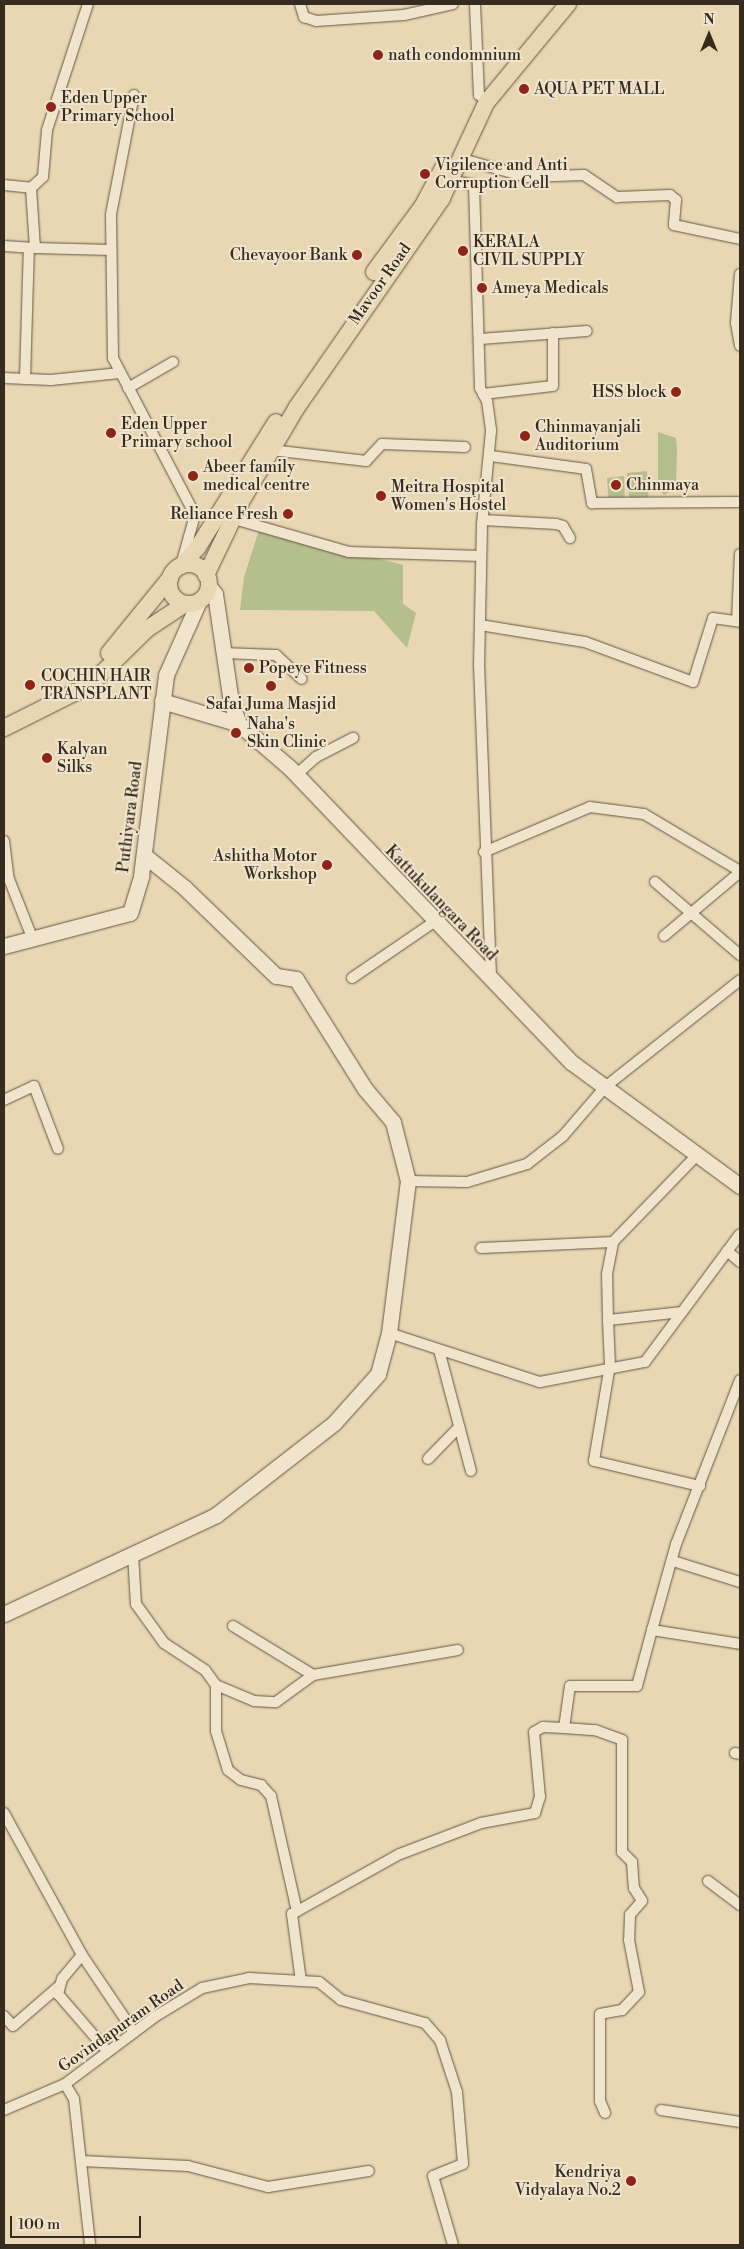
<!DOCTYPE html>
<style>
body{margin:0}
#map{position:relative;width:744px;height:2249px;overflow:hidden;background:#e9d6b2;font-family:"Libre Bodoni",serif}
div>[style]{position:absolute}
.green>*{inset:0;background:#b5be8d}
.roads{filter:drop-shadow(0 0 1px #635644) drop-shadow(0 0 1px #635644)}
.street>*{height:10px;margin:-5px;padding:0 5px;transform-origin:5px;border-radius:5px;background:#f1e4cd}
.secondary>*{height:15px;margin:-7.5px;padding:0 7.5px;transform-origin:7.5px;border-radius:7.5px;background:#f1e4cd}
.primary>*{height:16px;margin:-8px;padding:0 8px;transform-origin:8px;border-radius:8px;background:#e9d6b2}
.primary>.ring{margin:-8px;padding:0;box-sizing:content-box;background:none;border:16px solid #e9d6b2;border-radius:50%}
.dots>*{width:14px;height:14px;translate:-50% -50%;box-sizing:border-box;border:2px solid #f1e4cd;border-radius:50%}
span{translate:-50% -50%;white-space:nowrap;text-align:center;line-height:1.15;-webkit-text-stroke:4px #f1e4cd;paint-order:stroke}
.poi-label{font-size:16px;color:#362b1f}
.left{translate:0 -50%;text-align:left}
.right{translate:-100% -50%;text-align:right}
.street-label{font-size:16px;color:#362b1f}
.frame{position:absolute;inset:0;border:5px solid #362b1f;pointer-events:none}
.north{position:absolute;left:684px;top:10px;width:50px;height:50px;-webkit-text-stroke:4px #f1e4cd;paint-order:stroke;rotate:0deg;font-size:14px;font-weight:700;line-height:20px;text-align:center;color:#362b1f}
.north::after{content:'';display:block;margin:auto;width:18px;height:22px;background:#362b1f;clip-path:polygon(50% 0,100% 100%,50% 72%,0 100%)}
.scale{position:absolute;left:10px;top:2216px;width:131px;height:22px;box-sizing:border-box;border:2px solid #362b1f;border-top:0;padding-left:6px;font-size:15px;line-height:18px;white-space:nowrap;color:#362b1f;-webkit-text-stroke:4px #f1e4cd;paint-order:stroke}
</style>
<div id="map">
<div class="green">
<i style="clip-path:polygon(658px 432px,676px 438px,677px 448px,676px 488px,664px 495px,658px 488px)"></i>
<i style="clip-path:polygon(647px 471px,649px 506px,630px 507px,627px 473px)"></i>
<i style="clip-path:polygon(624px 476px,625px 507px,609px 507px,607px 478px)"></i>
<i style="clip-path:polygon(260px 527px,403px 565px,403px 604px,416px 613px,407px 648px,374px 611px,240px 610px,244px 577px)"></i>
</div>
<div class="roads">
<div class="street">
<i style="left:300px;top:4px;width:14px;rotate:73deg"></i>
<i style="left:304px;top:17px;width:13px;rotate:18deg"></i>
<i style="left:316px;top:21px;width:88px;rotate:-3.9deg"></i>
<i style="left:404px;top:15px;width:50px;rotate:-12.7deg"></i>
<i style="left:475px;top:4px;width:91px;rotate:87.5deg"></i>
<i style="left:479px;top:95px;width:10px;rotate:29deg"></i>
<i style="left:134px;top:95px;width:122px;rotate:100.9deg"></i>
<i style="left:111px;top:215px;width:143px;rotate:89.2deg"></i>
<i style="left:113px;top:358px;width:177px;rotate:62.4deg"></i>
<i style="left:195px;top:515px;width:52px;rotate:105.6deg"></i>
<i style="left:459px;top:158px;width:70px;rotate:15.8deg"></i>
<i style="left:526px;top:177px;width:58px;rotate:-2deg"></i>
<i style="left:584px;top:175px;width:40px;rotate:34deg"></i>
<i style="left:617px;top:197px;width:53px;rotate:-2.2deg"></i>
<i style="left:670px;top:195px;width:8px;rotate:40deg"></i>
<i style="left:676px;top:200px;width:25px;rotate:95deg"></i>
<i style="left:674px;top:225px;width:67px;rotate:12deg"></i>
<i style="left:450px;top:180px;width:25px;rotate:12deg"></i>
<i style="left:474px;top:185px;width:203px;rotate:88.3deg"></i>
<i style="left:480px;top:388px;width:15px;rotate:62deg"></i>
<i style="left:487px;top:401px;width:30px;rotate:82deg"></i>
<i style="left:491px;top:431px;width:93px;rotate:95.5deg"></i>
<i style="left:482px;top:524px;width:140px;rotate:91.2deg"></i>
<i style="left:479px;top:664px;width:316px;rotate:87.8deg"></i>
<i style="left:4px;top:185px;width:27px;rotate:6deg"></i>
<i style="left:31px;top:188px;width:60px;rotate:86.2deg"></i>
<i style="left:35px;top:248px;width:76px;rotate:1.5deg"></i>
<i style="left:31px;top:188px;width:16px;rotate:-43deg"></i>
<i style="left:43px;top:177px;width:47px;rotate:-85.1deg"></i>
<i style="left:47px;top:130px;width:133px;rotate:-72deg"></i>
<i style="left:4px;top:246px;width:30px;rotate:4deg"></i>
<i style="left:740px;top:274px;width:49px;rotate:94.7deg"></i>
<i style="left:736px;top:323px;width:23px;rotate:80deg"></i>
<i style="left:480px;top:339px;width:107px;rotate:-4.3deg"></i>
<i style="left:4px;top:378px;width:47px;rotate:2.4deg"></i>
<i style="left:51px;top:380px;width:69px;rotate:-5.8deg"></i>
<i style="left:25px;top:379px;width:131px;rotate:-88.3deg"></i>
<i style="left:128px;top:388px;width:52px;rotate:-30deg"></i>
<i style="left:483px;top:394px;width:70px;rotate:-6.5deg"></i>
<i style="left:553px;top:386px;width:53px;rotate:-90deg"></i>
<i style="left:271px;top:450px;width:96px;rotate:6.6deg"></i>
<i style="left:366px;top:461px;width:23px;rotate:-47deg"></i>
<i style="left:382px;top:444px;width:83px;rotate:2.1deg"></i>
<i style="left:491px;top:456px;width:96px;rotate:7.8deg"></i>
<i style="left:586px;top:469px;width:35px;rotate:80deg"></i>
<i style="left:592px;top:503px;width:148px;rotate:-0.4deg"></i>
<i style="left:234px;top:519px;width:120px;rotate:16deg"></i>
<i style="left:349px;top:552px;width:132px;rotate:1.7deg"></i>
<i style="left:483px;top:520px;width:73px;rotate:3.1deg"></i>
<i style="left:556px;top:524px;width:7px;rotate:16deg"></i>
<i style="left:563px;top:526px;width:14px;rotate:60deg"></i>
<i style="left:737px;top:621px;width:67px;rotate:-87.4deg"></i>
<i style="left:480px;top:625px;width:106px;rotate:9.2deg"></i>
<i style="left:585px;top:642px;width:115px;rotate:20.3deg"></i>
<i style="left:693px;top:682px;width:67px;rotate:-72.6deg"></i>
<i style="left:713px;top:618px;width:27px;rotate:8deg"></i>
<i style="left:223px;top:653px;width:53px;rotate:2.2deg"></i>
<i style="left:276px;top:655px;width:35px;rotate:43deg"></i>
<i style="left:296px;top:775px;width:27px;rotate:-42deg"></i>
<i style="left:316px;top:757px;width:42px;rotate:-27.2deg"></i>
<i style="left:4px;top:841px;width:38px;rotate:83deg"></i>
<i style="left:9px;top:879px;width:66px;rotate:68.5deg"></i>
<i style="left:484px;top:852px;width:115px;rotate:-23deg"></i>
<i style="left:590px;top:807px;width:54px;rotate:7.4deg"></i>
<i style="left:644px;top:814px;width:112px;rotate:30.7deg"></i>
<i style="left:655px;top:882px;width:112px;rotate:40.7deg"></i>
<i style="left:664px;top:936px;width:99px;rotate:-40.1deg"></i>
<i style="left:352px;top:978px;width:99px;rotate:-34.3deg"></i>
<i style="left:4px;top:1100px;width:33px;rotate:-25deg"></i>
<i style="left:34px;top:1086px;width:67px;rotate:69.1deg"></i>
<i style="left:408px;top:1181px;width:59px;rotate:1deg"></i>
<i style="left:467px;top:1182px;width:63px;rotate:-16.7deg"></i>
<i style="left:527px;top:1164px;width:46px;rotate:-37.9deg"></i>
<i style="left:563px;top:1136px;width:65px;rotate:-49.4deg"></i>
<i style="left:605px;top:1087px;width:172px;rotate:-38.4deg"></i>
<i style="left:481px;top:1248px;width:132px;rotate:-2.6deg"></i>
<i style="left:613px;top:1242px;width:121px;rotate:-46deg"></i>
<i style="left:727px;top:1251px;width:17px;rotate:40deg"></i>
<i style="left:682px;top:1312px;width:74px;rotate:173.8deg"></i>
<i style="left:608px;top:1320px;width:45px;rotate:87.5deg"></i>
<i style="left:610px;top:1365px;width:97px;rotate:99.5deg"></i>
<i style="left:594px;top:1461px;width:109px;rotate:13.3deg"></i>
<i style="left:608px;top:1320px;width:46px;rotate:-91.2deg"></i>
<i style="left:607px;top:1274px;width:33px;rotate:-79deg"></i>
<i style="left:389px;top:1333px;width:159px;rotate:18deg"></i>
<i style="left:540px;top:1382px;width:107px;rotate:-10.8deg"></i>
<i style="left:645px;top:1362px;width:159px;rotate:-53.4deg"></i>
<i style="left:439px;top:1350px;width:125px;rotate:75.2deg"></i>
<i style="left:740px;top:1380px;width:176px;rotate:111.3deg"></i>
<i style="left:676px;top:1544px;width:89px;rotate:105.6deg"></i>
<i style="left:652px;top:1630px;width:89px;rotate:9deg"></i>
<i style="left:428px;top:1459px;width:45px;rotate:-45.9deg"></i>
<i style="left:133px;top:1554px;width:50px;rotate:86.6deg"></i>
<i style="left:136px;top:1604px;width:48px;rotate:54.3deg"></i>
<i style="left:164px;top:1643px;width:49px;rotate:33.4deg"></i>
<i style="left:205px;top:1670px;width:19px;rotate:54deg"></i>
<i style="left:216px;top:1685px;width:46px;rotate:90deg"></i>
<i style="left:216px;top:1731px;width:41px;rotate:72.9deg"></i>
<i style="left:228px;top:1770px;width:16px;rotate:38deg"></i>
<i style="left:241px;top:1780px;width:21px;rotate:14deg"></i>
<i style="left:261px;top:1785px;width:15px;rotate:48deg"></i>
<i style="left:271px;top:1796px;width:118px;rotate:77.3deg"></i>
<i style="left:673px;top:1561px;width:70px;rotate:17.4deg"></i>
<i style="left:233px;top:1626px;width:94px;rotate:31.5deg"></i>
<i style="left:313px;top:1675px;width:147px;rotate:-9.8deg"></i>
<i style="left:216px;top:1685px;width:41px;rotate:22.8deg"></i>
<i style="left:254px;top:1701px;width:22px;rotate:3deg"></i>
<i style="left:276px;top:1702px;width:46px;rotate:-36.1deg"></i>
<i style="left:564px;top:1728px;width:31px;rotate:4deg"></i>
<i style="left:595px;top:1730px;width:29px;rotate:20deg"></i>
<i style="left:622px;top:1740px;width:112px;rotate:90deg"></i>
<i style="left:622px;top:1852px;width:14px;rotate:45deg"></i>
<i style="left:632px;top:1862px;width:26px;rotate:86deg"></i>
<i style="left:634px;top:1888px;width:15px;rotate:58deg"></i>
<i style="left:642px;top:1901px;width:18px;rotate:131deg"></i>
<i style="left:630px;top:1915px;width:25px;rotate:92deg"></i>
<i style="left:629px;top:1940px;width:53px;rotate:79.1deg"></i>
<i style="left:639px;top:1992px;width:25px;rotate:133deg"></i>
<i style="left:622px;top:2010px;width:22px;rotate:170deg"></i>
<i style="left:600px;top:2014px;width:87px;rotate:90deg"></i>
<i style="left:600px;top:2101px;width:13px;rotate:67deg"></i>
<i style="left:735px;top:1753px;width:5px;rotate:11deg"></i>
<i style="left:4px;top:1813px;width:162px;rotate:61.2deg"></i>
<i style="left:82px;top:1955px;width:93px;rotate:56deg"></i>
<i style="left:708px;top:1881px;width:40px;rotate:37deg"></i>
<i style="left:82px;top:1955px;width:31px;rotate:130deg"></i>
<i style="left:62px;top:1979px;width:16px;rotate:105deg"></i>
<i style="left:58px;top:1994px;width:75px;rotate:49.3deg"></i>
<i style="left:301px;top:1981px;width:68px;rotate:-97.7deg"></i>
<i style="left:292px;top:1914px;width:124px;rotate:-29.1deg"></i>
<i style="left:400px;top:1854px;width:87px;rotate:-20.9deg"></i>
<i style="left:481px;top:1823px;width:55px;rotate:-10.5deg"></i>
<i style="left:535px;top:1813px;width:17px;rotate:-73deg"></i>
<i style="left:540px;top:1797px;width:65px;rotate:-95.3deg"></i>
<i style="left:534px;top:1732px;width:10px;rotate:-29deg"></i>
<i style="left:543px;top:1727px;width:21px;rotate:3deg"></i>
<i style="left:564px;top:1728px;width:42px;rotate:-81.9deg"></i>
<i style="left:570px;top:1686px;width:67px"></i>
<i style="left:637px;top:1686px;width:58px;rotate:-75deg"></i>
<i style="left:4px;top:2016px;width:13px;rotate:48deg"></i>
<i style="left:13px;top:2026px;width:60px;rotate:-40.9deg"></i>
<i style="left:65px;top:2084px;width:17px;rotate:59deg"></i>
<i style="left:74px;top:2099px;width:147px;rotate:83.7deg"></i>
<i style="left:4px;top:2110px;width:66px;rotate:-23.1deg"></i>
<i style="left:65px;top:2084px;width:114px;rotate:-36.8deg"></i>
<i style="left:156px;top:2016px;width:54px;rotate:-31.3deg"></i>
<i style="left:202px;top:1988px;width:48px;rotate:-12deg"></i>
<i style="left:249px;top:1978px;width:70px;rotate:3.3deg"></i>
<i style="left:319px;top:1982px;width:28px;rotate:39deg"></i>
<i style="left:341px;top:2000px;width:87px;rotate:15.3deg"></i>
<i style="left:425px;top:2023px;width:23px;rotate:49deg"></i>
<i style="left:440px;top:2040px;width:55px;rotate:71.9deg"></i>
<i style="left:457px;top:2092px;width:72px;rotate:85.2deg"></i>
<i style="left:463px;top:2164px;width:32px;rotate:158deg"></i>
<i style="left:433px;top:2176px;width:72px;rotate:73.8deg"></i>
<i style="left:661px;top:2110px;width:80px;rotate:8.6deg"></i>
<i style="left:81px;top:2161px;width:107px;rotate:2.7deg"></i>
<i style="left:188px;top:2166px;width:83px;rotate:14.7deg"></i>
<i style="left:268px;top:2187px;width:102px;rotate:-9deg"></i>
</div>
<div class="secondary">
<i style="left:208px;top:585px;width:11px;rotate:52deg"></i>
<i style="left:215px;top:594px;width:109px;rotate:81.6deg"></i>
<i style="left:231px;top:702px;width:23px;rotate:70deg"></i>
<i style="left:239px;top:724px;width:67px;rotate:40.8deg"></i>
<i style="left:290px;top:768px;width:407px;rotate:46.3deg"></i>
<i style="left:571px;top:1062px;width:210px;rotate:36.3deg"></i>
<i style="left:162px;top:701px;width:80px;rotate:16.6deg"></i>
<i style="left:4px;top:946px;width:130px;rotate:-14.7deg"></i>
<i style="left:130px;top:913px;width:39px;rotate:-73deg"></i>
<i style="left:141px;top:876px;width:203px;rotate:-82.9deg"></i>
<i style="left:166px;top:675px;width:81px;rotate:-66deg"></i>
<i style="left:4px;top:1614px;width:234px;rotate:-25deg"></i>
<i style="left:216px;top:1515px;width:150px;rotate:-37.9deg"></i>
<i style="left:334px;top:1423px;width:66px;rotate:-48.1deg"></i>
<i style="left:378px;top:1374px;width:42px;rotate:-75deg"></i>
<i style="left:389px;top:1333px;width:153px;rotate:-82.9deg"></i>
<i style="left:408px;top:1181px;width:61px;rotate:-104.3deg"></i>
<i style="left:393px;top:1122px;width:43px;rotate:-130.3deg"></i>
<i style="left:365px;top:1089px;width:130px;rotate:-122.1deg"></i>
<i style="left:296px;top:979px;width:20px;rotate:-171deg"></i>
<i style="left:276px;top:976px;width:127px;rotate:-136deg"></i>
<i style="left:185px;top:888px;width:53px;rotate:-141.2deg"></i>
</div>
<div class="primary">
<i style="left:374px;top:272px;width:81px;rotate:-53.6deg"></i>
<i style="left:422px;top:207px;width:44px;rotate:-61.7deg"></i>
<i class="ring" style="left:169px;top:564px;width:24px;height:24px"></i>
<i style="left:181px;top:566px;width:25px;rotate:-48deg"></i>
<i style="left:198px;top:547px;width:147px;rotate:-58deg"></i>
<i style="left:206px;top:575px;width:81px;rotate:-64.4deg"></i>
<i style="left:241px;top:502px;width:110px;rotate:-59.5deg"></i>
<i style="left:297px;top:407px;width:254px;rotate:-55.2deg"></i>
<i style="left:442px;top:198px;width:105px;rotate:-65.1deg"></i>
<i style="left:486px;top:103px;width:129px;rotate:-50.4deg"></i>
<i style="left:109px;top:653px;width:97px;rotate:-50.9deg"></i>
<i style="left:4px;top:728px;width:96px;rotate:-26.6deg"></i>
<i style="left:90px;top:685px;width:80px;rotate:-44.5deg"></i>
<i style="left:147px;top:629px;width:45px;rotate:-33.3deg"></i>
</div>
</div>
<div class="dots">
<i style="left:378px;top:55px;background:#8f2418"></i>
<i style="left:524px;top:89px;background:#8f2418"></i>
<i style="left:51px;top:107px;background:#8f2418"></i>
<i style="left:425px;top:174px;background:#8f2418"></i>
<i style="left:463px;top:251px;background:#8f2418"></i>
<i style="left:357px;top:255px;background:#8f2418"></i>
<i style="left:482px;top:288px;background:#8f2418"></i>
<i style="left:676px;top:392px;background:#8f2418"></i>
<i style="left:111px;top:433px;background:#8f2418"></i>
<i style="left:525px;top:436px;background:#8f2418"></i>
<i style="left:193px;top:476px;background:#8f2418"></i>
<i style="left:616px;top:485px;background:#8f2418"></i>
<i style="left:381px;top:496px;background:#8f2418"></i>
<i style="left:288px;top:514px;background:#8f2418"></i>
<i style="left:249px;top:668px;background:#8f2418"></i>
<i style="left:30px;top:685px;background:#8f2418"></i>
<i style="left:271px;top:686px;background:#8f2418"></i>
<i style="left:236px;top:733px;background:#8f2418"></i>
<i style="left:47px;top:758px;background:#8f2418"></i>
<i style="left:327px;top:865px;background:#8f2418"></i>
<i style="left:631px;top:2181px;background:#8f2418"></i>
</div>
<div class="poi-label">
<span class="left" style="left:388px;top:55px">nath condomnium</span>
<span class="left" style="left:534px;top:89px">AQUA PET MALL</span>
<span class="left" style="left:61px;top:107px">Eden Upper<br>Primary School</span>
<span class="left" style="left:435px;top:174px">Vigilence and Anti<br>Corruption Cell</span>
<span class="left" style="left:473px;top:251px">KERALA<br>CIVIL SUPPLY</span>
<span class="right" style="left:347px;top:255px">Chevayoor Bank</span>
<span class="left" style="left:492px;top:288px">Ameya Medicals</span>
<span class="right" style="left:666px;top:392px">HSS block</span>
<span class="left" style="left:121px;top:433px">Eden Upper<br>Primary school</span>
<span class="left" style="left:535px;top:436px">Chinmayanjali<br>Auditorium</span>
<span class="left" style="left:203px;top:476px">Abeer family<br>medical centre</span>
<span class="left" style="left:626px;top:485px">Chinmaya</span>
<span class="left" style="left:391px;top:496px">Meitra Hospital<br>Women's Hostel</span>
<span class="right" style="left:278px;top:514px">Reliance Fresh</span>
<span class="left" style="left:259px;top:668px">Popeye Fitness</span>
<span class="left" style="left:41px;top:685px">COCHIN HAIR<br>TRANSPLANT</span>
<span style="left:271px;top:704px">Safai Juma Masjid</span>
<span class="left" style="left:247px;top:733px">Naha's<br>Skin Clinic</span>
<span class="left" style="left:57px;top:758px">Kalyan<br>Silks</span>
<span class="right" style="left:317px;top:865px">Ashitha Motor<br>Workshop</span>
<span class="right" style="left:621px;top:2181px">Kendriya<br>Vidyalaya No.2</span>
</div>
<div class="street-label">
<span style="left:380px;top:284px;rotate:-55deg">Mavoor Road</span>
<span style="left:130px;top:817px;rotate:-83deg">Puthiyara Road</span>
<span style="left:441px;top:903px;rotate:46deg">Kattukulangara Road</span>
<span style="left:121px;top:2026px;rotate:-35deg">Govindapuram Road</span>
</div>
<div class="frame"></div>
<div class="north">N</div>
<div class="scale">100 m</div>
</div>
